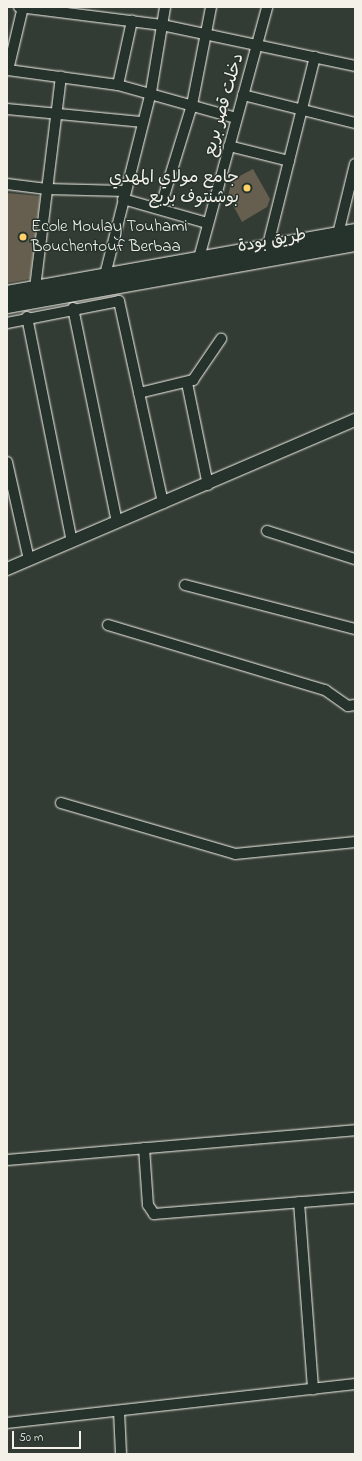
<!DOCTYPE html>
<meta charset="utf-8">
<style>
body{margin:0}
#map{position:relative;width:362px;height:1461px;overflow:hidden;background:#333c34;font-family:"Indie Flower","Playpen Sans Arabic",sans-serif}
div>[style]{position:absolute}
.building>*{inset:0;background:#665f4f}
.roads{filter:drop-shadow(0 0 1px #f4f1e8) drop-shadow(0 0 1px #f4f1e8)}
.minor>*{height:10px;margin:-5px;padding:0 5px;transform-origin:5px;border-radius:5px;background:#26332d}
.tertiary>*{height:12px;margin:-6px;padding:0 6px;transform-origin:6px;border-radius:6px;background:#26332d}
.secondary>*{height:14px;margin:-7px;padding:0 7px;transform-origin:7px;border-radius:7px;background:#26332d}
.dots>*{width:11px;height:11px;translate:-50% -50%;box-sizing:border-box;border:2px solid #26332d;border-radius:50%}
span{translate:-50% -50%;white-space:nowrap;text-align:center;line-height:1.15;-webkit-text-stroke:3px #26332d;paint-order:stroke}
.street-label{font-size:17px;color:#f4f1e8}
.poi-label{font-size:17px;color:#f4f1e8}
.right{translate:-100% -50%;text-align:right}
.left{translate:0 -50%;text-align:left}
.frame{position:absolute;inset:0;border:8px solid #f4f1e8;pointer-events:none}
.scale{position:absolute;left:12px;top:1431px;width:69px;height:18px;box-sizing:border-box;border:2px solid #f4f1e8;border-top:0;padding-left:5px;font-size:12px;line-height:14px;white-space:nowrap;color:#f4f1e8;-webkit-text-stroke:3px #26332d;paint-order:stroke}
</style>
<div id="map">
<div class="building">
<i style="clip-path:polygon(253px 169px,270px 199px,267px 207px,242px 222px,228px 196px,232px 180px)"></i>
<i style="clip-path:polygon(7px 193px,40px 196px,30px 279px,7px 283px)"></i>
</div>
<div class="roads">
<div class="minor">
<i style="left:19px;top:7px;width:144px;rotate:7.2deg"></i>
<i style="left:162px;top:25px;width:197px;rotate:12deg"></i>
<i style="left:23px;top:7px;width:65px;rotate:103.4deg"></i>
<i style="left:8px;top:70px;width:111px;rotate:7.8deg"></i>
<i style="left:118px;top:85px;width:123px;rotate:15.6deg"></i>
<i style="left:118px;top:85px;width:66px;rotate:-77.7deg"></i>
<i style="left:243px;top:95px;width:115px;rotate:14deg"></i>
<i style="left:7px;top:109px;width:137px;rotate:5.5deg"></i>
<i style="left:229px;top:146px;width:62px;rotate:14deg"></i>
<i style="left:7px;top:184px;width:40px;rotate:7.1deg"></i>
<i style="left:47px;top:189px;width:78px;rotate:1.5deg"></i>
<i style="left:123px;top:199px;width:87px;rotate:15.9deg"></i>
<i style="left:160px;top:209px;width:109px;rotate:-72.9deg"></i>
<i style="left:192px;top:105px;width:100px;rotate:-79deg"></i>
<i style="left:338px;top:234px;width:72px;rotate:-76.3deg"></i>
<i style="left:268px;top:245px;width:194px;rotate:-76deg"></i>
<i style="left:199px;top:258px;width:260px;rotate:-74.8deg"></i>
<i style="left:105px;top:275px;width:189px;rotate:-75.9deg"></i>
<i style="left:151px;top:92px;width:86px;rotate:-80.6deg"></i>
<i style="left:35px;top:288px;width:213px;rotate:-83deg"></i>
<i style="left:73px;top:308px;width:218px;rotate:78.4deg"></i>
<i style="left:27px;top:317px;width:229px;rotate:78.7deg"></i>
<i style="left:7px;top:323px;width:114px;rotate:-11.1deg"></i>
<i style="left:119px;top:301px;width:207px;rotate:77.7deg"></i>
<i style="left:187px;top:383px;width:104px;rotate:78.4deg"></i>
<i style="left:139px;top:393px;width:56px;rotate:-13.5deg"></i>
<i style="left:193px;top:380px;width:50px;rotate:-55.7deg"></i>
<i style="left:7px;top:462px;width:100px;rotate:77.3deg"></i>
<i style="left:267px;top:531px;width:92px;rotate:17.7deg"></i>
<i style="left:185px;top:585px;width:176px;rotate:14.5deg"></i>
<i style="left:108px;top:625px;width:227px;rotate:16.7deg"></i>
<i style="left:325px;top:690px;width:28px;rotate:35deg"></i>
<i style="left:348px;top:706px;width:7px;rotate:-8deg"></i>
<i style="left:61px;top:803px;width:181px;rotate:16.3deg"></i>
<i style="left:235px;top:854px;width:121px;rotate:-5.7deg"></i>
<i style="left:144px;top:1148px;width:57px;rotate:86deg"></i>
<i style="left:148px;top:1205px;width:11px;rotate:56deg"></i>
<i style="left:154px;top:1214px;width:202px;rotate:-4.6deg"></i>
<i style="left:7px;top:1160px;width:349px;rotate:-4.9deg"></i>
<i style="left:299px;top:1202px;width:188px;rotate:85.7deg"></i>
<i style="left:119px;top:1411px;width:43px;rotate:87.3deg"></i>
<i style="left:7px;top:1423px;width:350px;rotate:-6.4deg"></i>
</div>
<div class="tertiary">
<i style="left:7px;top:569px;width:379px;rotate:-23.2deg"></i>
</div>
<div class="secondary">
<i style="left:7px;top:293px;width:353px;rotate:-10.1deg"></i>
<i style="left:7px;top:306px;width:353px;rotate:-10.1deg"></i>
</div>
</div>
<div class="dots">
<i style="left:247px;top:188px;background:#ffd166"></i>
<i style="left:23px;top:237px;background:#ffd166"></i>
</div>
<div class="street-label">
<span style="left:224px;top:105px;rotate:-74deg">دخلت قصر بربع</span>
<span style="left:272px;top:241px;rotate:-10deg">طريق بودة</span>
</div>
<div class="poi-label">
<span class="right" style="left:239px;top:188px">جامع مولاي المهدي<br>بوشنتوف بربع</span>
<span class="left" style="left:31px;top:237px">Ecole Moulay Touhami<br>Bouchentouf Berbaa</span>
</div>
<div class="frame"></div>
<div class="scale">50 m</div>
</div>
